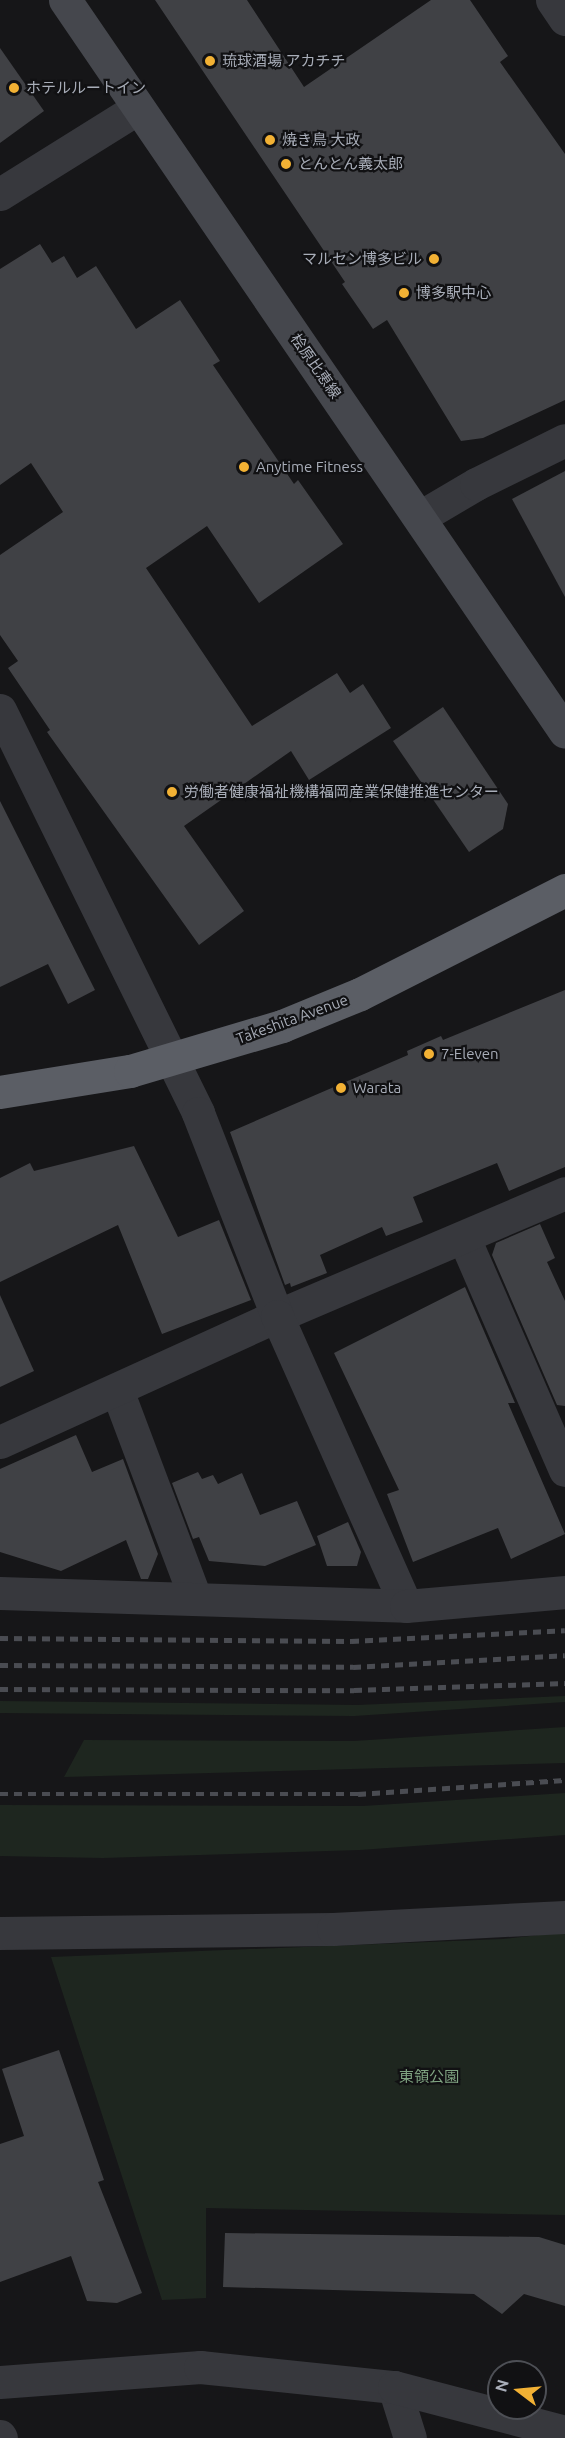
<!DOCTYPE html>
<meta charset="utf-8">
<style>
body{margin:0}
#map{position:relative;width:565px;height:2438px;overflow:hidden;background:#161618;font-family:Ubuntu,"Noto Sans JP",sans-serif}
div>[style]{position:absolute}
.green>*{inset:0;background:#1e261f}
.building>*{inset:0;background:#404145}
.minor>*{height:33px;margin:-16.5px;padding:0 16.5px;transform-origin:16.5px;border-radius:16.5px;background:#37383d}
.tertiary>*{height:33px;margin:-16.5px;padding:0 16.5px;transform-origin:16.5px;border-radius:16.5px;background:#37383d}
.secondary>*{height:33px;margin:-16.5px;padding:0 16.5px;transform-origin:16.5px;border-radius:16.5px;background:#45474d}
.trunk>*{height:33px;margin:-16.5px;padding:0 16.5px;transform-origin:16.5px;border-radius:16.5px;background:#5b5e65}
.rail>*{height:4.5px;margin-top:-2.25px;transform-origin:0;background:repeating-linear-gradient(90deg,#4a4c52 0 8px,transparent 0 14px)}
.dots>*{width:16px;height:16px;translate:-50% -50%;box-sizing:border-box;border:3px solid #111113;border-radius:50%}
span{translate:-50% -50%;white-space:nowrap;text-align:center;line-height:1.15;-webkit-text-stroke:4.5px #111113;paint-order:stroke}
.poi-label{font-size:15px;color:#a8adb8}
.left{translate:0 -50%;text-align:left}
.right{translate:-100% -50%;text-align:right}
.street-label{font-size:15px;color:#a8adb8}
.park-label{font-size:15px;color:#7fa381}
.north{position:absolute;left:487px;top:2360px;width:60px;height:60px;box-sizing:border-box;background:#111113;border:2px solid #4d4f55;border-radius:50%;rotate:286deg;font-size:16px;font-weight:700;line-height:24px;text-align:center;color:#a8adb8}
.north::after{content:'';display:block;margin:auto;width:21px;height:27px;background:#f2b134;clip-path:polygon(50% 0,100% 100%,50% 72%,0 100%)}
</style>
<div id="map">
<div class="green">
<i style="clip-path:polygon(565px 1696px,565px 1702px,354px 1716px,0 1713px,0 1701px,357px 1705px)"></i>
<i style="clip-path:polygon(565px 1727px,565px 1763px,64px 1777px,84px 1740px,354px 1741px)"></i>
<i style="clip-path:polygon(565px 1793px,565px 1835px,360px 1850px,103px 1858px,0 1856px,0 1805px,363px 1806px)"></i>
<i style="clip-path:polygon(565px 1932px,565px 2215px,206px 2208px,206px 2298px,162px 2300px,51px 1957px,503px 1939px)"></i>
</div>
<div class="building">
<i style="clip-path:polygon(155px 0,247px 0,304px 87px,431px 0,470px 0,508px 56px,500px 62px,565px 154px,565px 400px,483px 438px,461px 441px,387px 320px,373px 329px,342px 284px,345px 282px)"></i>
<i style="clip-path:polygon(0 48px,44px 111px,0 143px)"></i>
<i style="clip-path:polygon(40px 244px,52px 263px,64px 256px,77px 278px,96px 266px,136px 329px,180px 300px,220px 361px,213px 365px,294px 484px,298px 480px,343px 544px,259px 603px,207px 526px,146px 568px,252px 726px,337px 673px,350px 693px,363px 684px,391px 728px,309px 780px,291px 751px,184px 826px,244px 911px,199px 945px,47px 732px,50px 730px,8px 668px,18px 661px,0 635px,0 555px,63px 512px,31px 463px,0 485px,0 269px)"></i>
<i style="clip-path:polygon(565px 471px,565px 597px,512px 499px)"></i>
<i style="clip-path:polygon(443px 707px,508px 804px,503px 829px,469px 852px,393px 741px)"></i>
<i style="clip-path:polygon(0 801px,95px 990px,68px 1004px,48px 964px,0 987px)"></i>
<i style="clip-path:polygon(565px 990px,565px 1167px,509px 1191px,497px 1163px,413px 1197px,423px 1222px,386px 1236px,382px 1227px,320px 1255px,327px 1273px,291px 1287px,290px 1283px,285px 1285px,230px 1132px,408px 1055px,407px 1051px,441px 1036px,443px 1040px)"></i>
<i style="clip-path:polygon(134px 1146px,178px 1237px,219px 1220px,251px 1300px,162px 1334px,118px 1225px,0 1282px,0 1178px,30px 1163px,34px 1171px)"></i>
<i style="clip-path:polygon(540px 1224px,555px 1258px,547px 1262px,565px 1301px,565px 1406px,557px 1405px,492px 1255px,496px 1243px)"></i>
<i style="clip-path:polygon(465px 1287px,515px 1403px,508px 1403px,565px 1534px,511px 1559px,498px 1528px,413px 1562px,387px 1494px,399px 1490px,334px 1353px)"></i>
<i style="clip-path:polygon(0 1295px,34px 1371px,0 1387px)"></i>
<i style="clip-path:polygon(76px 1435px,92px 1472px,123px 1459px,158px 1554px,148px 1579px,141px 1579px,126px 1540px,61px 1571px,0 1552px,0 1469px)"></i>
<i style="clip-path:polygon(198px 1472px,202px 1479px,213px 1475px,218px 1484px,242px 1473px,260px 1515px,297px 1501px,316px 1545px,265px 1566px,209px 1561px,199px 1537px,193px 1539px,172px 1483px)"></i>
<i style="clip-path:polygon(348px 1522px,361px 1552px,357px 1566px,327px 1566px,317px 1536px)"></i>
<i style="clip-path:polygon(59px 2050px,104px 2180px,98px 2182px,142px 2293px,117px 2303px,87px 2301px,71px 2256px,0 2282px,0 2144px,24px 2136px,2px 2069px)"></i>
<i style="clip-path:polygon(225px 2233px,539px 2237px,565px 2245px,565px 2306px,524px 2294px,502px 2314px,474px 2294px,223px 2287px)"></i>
</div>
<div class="minor">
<i style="left:552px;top:0;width:23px;rotate:56deg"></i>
<i style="left:0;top:194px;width:163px;rotate:-31.9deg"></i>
<i style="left:420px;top:517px;width:65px;rotate:-30.5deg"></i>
<i style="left:476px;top:484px;width:99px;rotate:-26.3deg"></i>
<i style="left:464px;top:1238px;width:253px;rotate:66.5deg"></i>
<i style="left:117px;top:1390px;width:222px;rotate:69.4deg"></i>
<i style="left:0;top:1442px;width:304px;rotate:-24.5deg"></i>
<i style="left:277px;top:1316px;width:313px;rotate:-23.1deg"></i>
<i style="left:394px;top:2387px;width:53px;rotate:72.6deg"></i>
<i style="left:0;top:2436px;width:2px;rotate:63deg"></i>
</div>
<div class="tertiary">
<i style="left:0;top:710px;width:449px;rotate:63.8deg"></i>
<i style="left:198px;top:1113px;width:218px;rotate:68.7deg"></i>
<i style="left:277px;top:1316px;width:317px;rotate:66deg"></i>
<i style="left:0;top:1593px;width:406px;rotate:1.8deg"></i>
<i style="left:406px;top:1606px;width:160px;rotate:-5deg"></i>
<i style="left:0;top:1933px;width:333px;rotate:-0.7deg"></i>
<i style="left:333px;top:1929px;width:232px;rotate:-3deg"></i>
<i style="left:0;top:2382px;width:201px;rotate:-4.3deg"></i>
<i style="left:200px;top:2367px;width:195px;rotate:5.9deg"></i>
<i style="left:394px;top:2387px;width:177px;rotate:14.7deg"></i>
</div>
<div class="secondary">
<i style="left:65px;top:0;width:886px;rotate:55.66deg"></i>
</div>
<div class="trunk">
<i style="left:0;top:1092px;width:132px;rotate:-9.2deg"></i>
<i style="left:130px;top:1071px;width:159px;rotate:-16.5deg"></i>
<i style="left:282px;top:1026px;width:84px;rotate:-22.3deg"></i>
<i style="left:360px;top:994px;width:230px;rotate:-26.9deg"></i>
</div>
<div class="rail">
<i style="left:0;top:1638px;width:351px;rotate:0.5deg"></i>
<i style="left:351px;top:1641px;width:214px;rotate:-2.9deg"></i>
<i style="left:0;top:1665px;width:353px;rotate:0.3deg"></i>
<i style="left:353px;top:1667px;width:212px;rotate:-3.2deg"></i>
<i style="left:0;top:1689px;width:354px;rotate:0.2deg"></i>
<i style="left:354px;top:1690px;width:211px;rotate:-1.9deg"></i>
<i style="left:0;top:1794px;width:358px"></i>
<i style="left:358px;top:1794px;width:207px;rotate:-3.9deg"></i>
</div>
<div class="dots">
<i style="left:210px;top:61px;background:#f2b134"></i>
<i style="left:14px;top:88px;background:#f2b134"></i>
<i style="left:270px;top:140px;background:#f2b134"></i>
<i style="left:286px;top:164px;background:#f2b134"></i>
<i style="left:434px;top:259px;background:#f2b134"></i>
<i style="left:404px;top:293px;background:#f2b134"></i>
<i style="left:244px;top:467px;background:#f2b134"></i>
<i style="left:172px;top:792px;background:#f2b134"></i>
<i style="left:429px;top:1054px;background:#f2b134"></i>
<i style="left:341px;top:1088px;background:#f2b134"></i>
</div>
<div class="poi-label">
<span class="left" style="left:222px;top:61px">琉球酒場 アカチチ</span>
<span class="left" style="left:26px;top:88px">ホテルルートイン</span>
<span class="left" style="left:282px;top:140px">焼き鳥 大政</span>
<span class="left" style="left:298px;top:164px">とんとん義太郎</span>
<span class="right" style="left:422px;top:259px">マルセン博多ビル</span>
<span class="left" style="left:416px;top:293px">博多駅中心</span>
<span class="left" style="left:256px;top:467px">Anytime Fitness</span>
<span class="left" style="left:184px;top:792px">労働者健康福祉機構福岡産業保健推進センター</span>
<span class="left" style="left:441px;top:1054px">7-Eleven</span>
<span class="left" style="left:353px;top:1088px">Warata</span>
</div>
<div class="street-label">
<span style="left:316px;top:366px;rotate:55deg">桧原比恵線</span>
<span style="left:292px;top:1019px;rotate:-20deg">Takeshita Avenue</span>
</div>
<div class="park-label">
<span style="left:429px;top:2077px">東領公園</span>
</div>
<div class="north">N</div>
</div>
